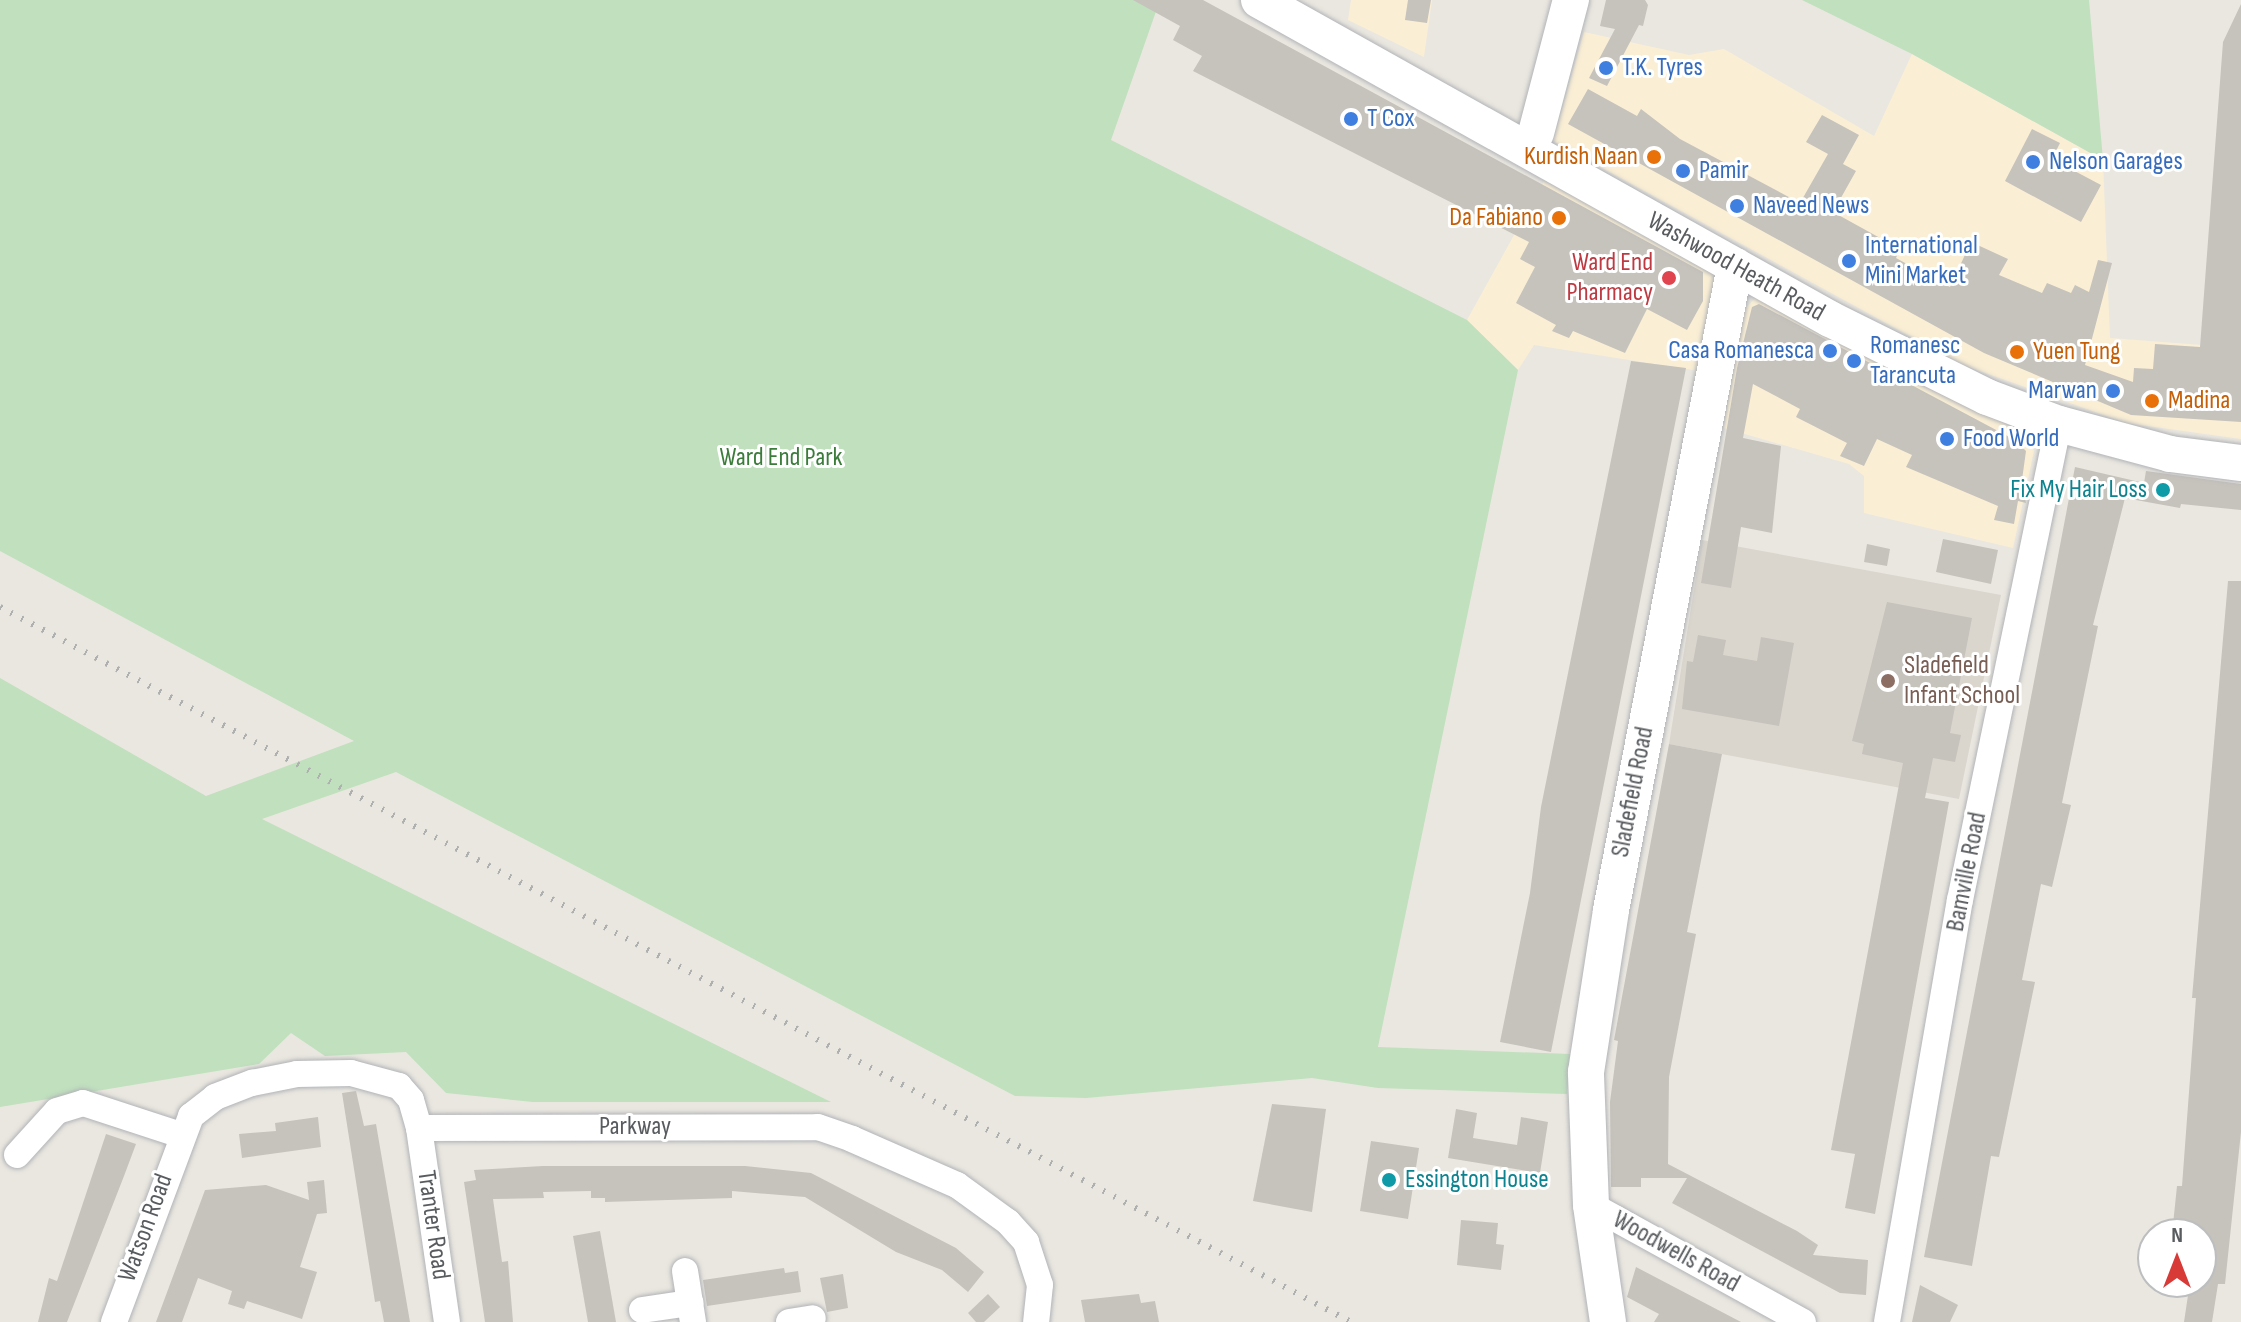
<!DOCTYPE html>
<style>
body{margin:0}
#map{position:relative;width:2241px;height:1322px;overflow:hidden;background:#eae7e0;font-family:"Sofia Sans Condensed",sans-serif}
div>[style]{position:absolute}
.commercial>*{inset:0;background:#faefd5}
.education>*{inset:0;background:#dad6ce}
.green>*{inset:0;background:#c0e0be}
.building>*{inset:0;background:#c6c2bc}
.roads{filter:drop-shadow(0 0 2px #b1b3b7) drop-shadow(0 0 2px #b1b3b7)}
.street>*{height:26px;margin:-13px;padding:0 13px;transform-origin:13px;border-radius:13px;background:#fff}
.secondary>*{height:36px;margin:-18px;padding:0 18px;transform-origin:18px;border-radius:18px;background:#fff}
.rail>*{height:6px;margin-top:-3px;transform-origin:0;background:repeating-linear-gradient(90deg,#afb0b0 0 2px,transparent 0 12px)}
.dots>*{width:22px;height:22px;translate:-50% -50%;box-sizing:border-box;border:4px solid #fff;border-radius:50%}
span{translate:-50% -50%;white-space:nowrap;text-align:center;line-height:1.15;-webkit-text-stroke:6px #fff;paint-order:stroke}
.shop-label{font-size:26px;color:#366cbe}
.left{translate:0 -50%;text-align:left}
.right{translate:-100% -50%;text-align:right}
.food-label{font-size:26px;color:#c56008}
.health-label{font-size:26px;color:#be3a42}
.street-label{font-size:26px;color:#595c5f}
.park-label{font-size:26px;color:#3c7c3b}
.culture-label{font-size:26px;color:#0d838f}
.education-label{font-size:26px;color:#785e54}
.north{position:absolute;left:2137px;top:1218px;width:80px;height:80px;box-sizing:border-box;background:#fff;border:2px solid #bdbebf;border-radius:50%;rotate:0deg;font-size:22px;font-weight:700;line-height:32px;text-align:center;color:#595c5f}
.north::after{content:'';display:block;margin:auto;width:28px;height:36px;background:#d83a38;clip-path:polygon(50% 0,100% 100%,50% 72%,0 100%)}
</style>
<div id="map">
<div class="commercial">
<i style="clip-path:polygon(1351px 0,1432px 0,1424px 57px,1348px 20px)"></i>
<i style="clip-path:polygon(1584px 32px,1689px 55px,1724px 49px,1874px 136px,1912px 54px,2103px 160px,2110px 338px,2241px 348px,2241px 439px,2126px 423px,1963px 365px,1553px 141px)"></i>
<i style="clip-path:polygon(1544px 181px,1712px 268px,1714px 286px,1699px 371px,1534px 345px,1518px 370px,1467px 320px)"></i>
<i style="clip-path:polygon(1757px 296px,2026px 435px,2034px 451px,2013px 548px,1864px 513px,1864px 476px,1849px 464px,1724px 428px,1742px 312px)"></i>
</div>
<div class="education">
<i style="clip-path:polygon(1702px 540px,2001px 595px,1959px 799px,1669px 744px)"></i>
</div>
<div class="green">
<i style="clip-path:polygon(0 0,1160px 0,1111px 140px,1467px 320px,1518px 370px,1378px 1047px,1570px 1054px,1567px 1094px,1378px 1088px,1312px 1078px,1086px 1098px,1015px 1096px,396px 772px,262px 819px,831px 1102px,533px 1102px,446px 1093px,406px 1052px,325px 1056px,291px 1033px,259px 1064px,0 1107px,0 678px,206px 796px,354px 741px,0 551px)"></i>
<i style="clip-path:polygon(1802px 0,2089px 0,2103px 160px,1912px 54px)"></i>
</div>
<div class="building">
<i style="clip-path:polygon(1133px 0,1203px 0,1703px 272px,1703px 301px,1687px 330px,1647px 309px,1625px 353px,1573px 331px,1569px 338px,1552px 331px,1556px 325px,1516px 303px,1535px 267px,1520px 259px,1529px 242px,1193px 71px,1202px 56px,1173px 40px,1180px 26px)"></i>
<i style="clip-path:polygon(1408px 0,1431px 0,1427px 23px,1405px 20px)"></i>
<i style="clip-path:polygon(1606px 0,1645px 0,1648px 5px,1643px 26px,1639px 25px,1607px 86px,1589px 78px,1615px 29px,1600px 26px)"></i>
<i style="clip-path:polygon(2241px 4px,2241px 422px,2131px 415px,1984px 353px,1568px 124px,1588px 89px,1637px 116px,1641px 109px,1680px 139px,1800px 203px,1828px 154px,1806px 142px,1822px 115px,1859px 135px,1843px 164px,1856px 171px,1833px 212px,1900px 249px,1896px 258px,1925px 274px,1950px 287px,1971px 242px,2008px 259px,1999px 275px,2042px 293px,2047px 283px,2071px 293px,2075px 285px,2089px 292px,2098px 260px,2112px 263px,2085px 365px,2133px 382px,2134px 368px,2153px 369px,2155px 344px,2200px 347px,2223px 42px)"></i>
<i style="clip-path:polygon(2032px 129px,2060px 143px,2052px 159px,2101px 185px,2081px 222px,2005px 181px)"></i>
<i style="clip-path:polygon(1759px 304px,2015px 440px,2026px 451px,2022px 480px,2026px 503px,2018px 501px,2014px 524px,1994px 520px,1998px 506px,1906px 467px,1912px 455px,1877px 439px,1864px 466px,1840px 456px,1847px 443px,1796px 417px,1800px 409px,1753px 384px,1743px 438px,1781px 446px,1772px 533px,1741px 527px,1731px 588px,1701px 583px,1737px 368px,1752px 307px)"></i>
<i style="clip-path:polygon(1631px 361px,1686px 368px,1551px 1052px,1500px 1042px,1530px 893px,1541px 807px)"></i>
<i style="clip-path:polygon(2075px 467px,2144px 483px,2146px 471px,2241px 484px,2241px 510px,2181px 504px,2180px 508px,2125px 498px,2093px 625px,2098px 626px,2062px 803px,2071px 805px,2052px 887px,2041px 884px,2022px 980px,2035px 982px,1999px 1157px,1991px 1156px,1972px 1266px,1924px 1257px)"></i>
<i style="clip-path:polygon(1943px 539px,1998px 550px,1991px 584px,1936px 572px)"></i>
<i style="clip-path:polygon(1867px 544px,1890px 549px,1887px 566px,1864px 562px)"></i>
<i style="clip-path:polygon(2228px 581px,2241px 581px,2241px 1132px,2225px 1284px,2218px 1284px,2212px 1322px,2184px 1322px,2190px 1282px,2201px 1282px,2201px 1234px,2172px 1234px,2177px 1186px,2182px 1186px,2196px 998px,2192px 998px)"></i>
<i style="clip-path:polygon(1887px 602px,1972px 618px,1950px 733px,1961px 735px,1955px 762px,1933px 758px,1925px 798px,1949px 802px,1875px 1214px,1845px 1208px,1855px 1154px,1831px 1150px,1903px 763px,1862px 754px,1864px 744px,1852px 741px)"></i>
<i style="clip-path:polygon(1698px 635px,1726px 640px,1723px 655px,1757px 661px,1761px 637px,1794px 643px,1779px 726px,1682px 709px,1687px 661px,1693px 662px)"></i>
<i style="clip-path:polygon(1669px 744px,1722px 754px,1687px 932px,1696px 934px,1669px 1077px,1668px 1164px,1797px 1231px,1818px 1245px,1813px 1255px,1868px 1260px,1866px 1295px,1840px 1293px,1672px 1203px,1687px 1178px,1641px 1178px,1641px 1187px,1611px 1187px,1610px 1102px,1618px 1041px,1614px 1040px)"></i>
<i style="clip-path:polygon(356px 1091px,364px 1126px,376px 1124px,410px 1322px,384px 1322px,380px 1301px,375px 1302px,342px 1093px)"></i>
<i style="clip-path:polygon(1272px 1104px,1326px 1109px,1312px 1212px,1253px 1201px)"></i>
<i style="clip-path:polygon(1456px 1109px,1477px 1113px,1473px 1138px,1517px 1145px,1521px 1117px,1548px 1122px,1540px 1173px,1448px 1158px)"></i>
<i style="clip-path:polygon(318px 1117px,321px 1147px,242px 1158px,239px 1134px,276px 1131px,275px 1123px)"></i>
<i style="clip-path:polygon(106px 1134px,136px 1144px,124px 1176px,67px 1322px,38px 1322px,49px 1278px,57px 1281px)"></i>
<i style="clip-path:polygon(1371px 1141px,1419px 1148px,1408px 1219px,1360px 1211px)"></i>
<i style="clip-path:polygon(543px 1166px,745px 1166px,811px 1173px,956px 1248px,984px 1272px,968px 1292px,942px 1270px,896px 1252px,805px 1197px,732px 1191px,732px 1198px,605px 1202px,605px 1198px,591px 1198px,591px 1191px,543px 1192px,544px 1198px,493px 1199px,502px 1262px,508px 1261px,513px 1322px,485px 1322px,464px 1182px,476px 1180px,474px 1170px)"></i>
<i style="clip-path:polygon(324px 1180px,327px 1213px,317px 1214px,300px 1267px,317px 1272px,302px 1319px,247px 1301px,244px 1309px,228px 1304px,232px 1291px,198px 1278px,182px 1322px,156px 1322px,205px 1190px,266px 1185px,309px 1200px,307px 1182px)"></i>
<i style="clip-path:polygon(1461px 1220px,1498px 1223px,1496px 1244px,1504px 1245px,1501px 1270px,1457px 1265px)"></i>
<i style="clip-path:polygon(600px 1231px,616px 1322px,588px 1322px,573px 1236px)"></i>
<i style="clip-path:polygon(1636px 1267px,1741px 1322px,1654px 1322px,1659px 1314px,1627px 1297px)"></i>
<i style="clip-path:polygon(784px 1268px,785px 1273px,798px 1271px,801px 1292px,707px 1306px,703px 1280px)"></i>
<i style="clip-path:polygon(843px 1274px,848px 1308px,827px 1312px,820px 1278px)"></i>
<i style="clip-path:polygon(1920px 1285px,1958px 1305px,1950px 1322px,1912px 1322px)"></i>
<i style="clip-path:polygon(988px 1294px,1000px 1307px,984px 1322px,976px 1322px,968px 1313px)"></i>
<i style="clip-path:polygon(1139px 1294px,1141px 1303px,1155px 1301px,1159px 1322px,1085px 1322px,1081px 1300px)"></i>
</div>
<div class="roads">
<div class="street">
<i style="left:419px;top:1128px;width:196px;rotate:81.8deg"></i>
<i style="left:17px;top:1155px;width:59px;rotate:-47.7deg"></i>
<i style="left:57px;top:1111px;width:27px;rotate:-17deg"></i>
<i style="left:83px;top:1103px;width:103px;rotate:18.1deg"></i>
<i style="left:1591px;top:1205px;width:242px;rotate:28.9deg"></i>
<i style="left:685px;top:1271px;width:52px;rotate:81.1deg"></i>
<i style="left:642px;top:1310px;width:49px;rotate:-8.3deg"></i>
<i style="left:114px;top:1322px;width:220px;rotate:-69.5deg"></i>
<i style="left:191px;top:1116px;width:31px;rotate:-38deg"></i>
<i style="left:215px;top:1097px;width:40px;rotate:-21deg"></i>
<i style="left:252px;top:1083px;width:46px;rotate:-11.3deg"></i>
<i style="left:297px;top:1074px;width:54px;rotate:-1.1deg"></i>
<i style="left:351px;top:1073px;width:50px;rotate:15.2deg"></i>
<i style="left:399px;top:1086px;width:18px;rotate:49deg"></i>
<i style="left:411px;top:1100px;width:29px;rotate:74deg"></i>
<i style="left:419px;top:1128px;width:399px;rotate:-0.1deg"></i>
<i style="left:818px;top:1127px;width:36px;rotate:19deg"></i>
<i style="left:852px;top:1139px;width:115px;rotate:23.7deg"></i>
<i style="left:957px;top:1185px;width:63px;rotate:36deg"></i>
<i style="left:1008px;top:1222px;width:27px;rotate:48deg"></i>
<i style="left:1026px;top:1242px;width:45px;rotate:72deg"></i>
<i style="left:1040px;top:1285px;width:37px;rotate:96deg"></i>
<i style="left:789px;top:1322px;width:24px;rotate:-9deg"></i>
<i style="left:1887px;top:1322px;width:428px;rotate:-80.2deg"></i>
<i style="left:1960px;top:900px;width:486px;rotate:-78.3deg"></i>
</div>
<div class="secondary">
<i style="left:1259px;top:0;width:654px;rotate:29.19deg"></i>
<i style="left:1830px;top:319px;width:175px;rotate:26.4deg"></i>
<i style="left:1987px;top:397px;width:77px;rotate:20.6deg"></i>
<i style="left:2059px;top:424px;width:115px;rotate:15.1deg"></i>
<i style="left:2170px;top:454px;width:72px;rotate:7.2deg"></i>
<i style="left:1536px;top:133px;width:138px;rotate:-75.3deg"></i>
<i style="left:1608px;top:1322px;width:118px;rotate:-98.3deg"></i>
<i style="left:1591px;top:1205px;width:133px;rotate:-92.2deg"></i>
<i style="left:1586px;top:1072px;width:164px;rotate:-81.2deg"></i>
<i style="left:1611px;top:910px;width:656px;rotate:-79.1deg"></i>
</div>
</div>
<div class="rail">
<i style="left:0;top:607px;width:1529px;rotate:27.89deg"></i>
</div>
<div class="dots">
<i style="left:1606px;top:68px;background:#3f7fe0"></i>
<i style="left:1351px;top:119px;background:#3f7fe0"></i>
<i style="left:1654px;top:157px;background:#e8710a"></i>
<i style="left:2033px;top:162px;background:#3f7fe0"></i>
<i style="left:1683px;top:171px;background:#3f7fe0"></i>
<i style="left:1737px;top:206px;background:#3f7fe0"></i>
<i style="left:1559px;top:218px;background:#e8710a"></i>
<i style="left:1849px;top:261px;background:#3f7fe0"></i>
<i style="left:1669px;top:278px;background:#e0444e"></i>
<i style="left:1830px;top:351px;background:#3f7fe0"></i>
<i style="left:2017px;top:352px;background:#e8710a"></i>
<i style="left:1854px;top:361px;background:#3f7fe0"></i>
<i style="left:2113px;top:391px;background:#3f7fe0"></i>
<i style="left:2152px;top:401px;background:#e8710a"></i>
<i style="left:1947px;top:439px;background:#3f7fe0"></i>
<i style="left:2163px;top:490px;background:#0f9aa8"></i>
<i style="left:1888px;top:681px;background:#8d6e63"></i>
<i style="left:1389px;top:1180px;background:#0f9aa8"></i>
</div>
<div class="shop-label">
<span class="left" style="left:1622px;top:68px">T.K. Tyres</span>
<span class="left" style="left:1367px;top:119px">T Cox</span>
<span class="left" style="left:2049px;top:162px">Nelson Garages</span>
<span class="left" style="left:1699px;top:171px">Pamir</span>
<span class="left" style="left:1753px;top:206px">Naveed News</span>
<span class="left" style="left:1865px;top:261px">International<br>Mini Market</span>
<span class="left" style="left:1870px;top:361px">Romanesc<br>Tarancuta</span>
<span class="right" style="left:1814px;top:351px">Casa Romanesca</span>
<span class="right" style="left:2097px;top:391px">Marwan</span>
<span class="left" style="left:1963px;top:439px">Food World</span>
</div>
<div class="food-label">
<span class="right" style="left:1638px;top:157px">Kurdish Naan</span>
<span class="right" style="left:1543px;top:218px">Da Fabiano</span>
<span class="left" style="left:2033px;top:352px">Yuen Tung</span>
<span class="left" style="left:2168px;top:401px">Madina</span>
</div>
<div class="health-label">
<span class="right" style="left:1653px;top:278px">Ward End<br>Pharmacy</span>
</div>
<div class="street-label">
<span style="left:1736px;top:267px;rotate:29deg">Washwood Heath Road</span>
<span style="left:1633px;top:792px;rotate:-79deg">Sladefield Road</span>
<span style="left:1967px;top:872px;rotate:-79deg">Bamville Road</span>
<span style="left:635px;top:1127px">Parkway</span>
<span style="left:433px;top:1225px;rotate:82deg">Tranter Road</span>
<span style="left:146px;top:1228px;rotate:-70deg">Watson Road</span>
<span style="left:1676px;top:1252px;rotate:29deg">Woodwells Road</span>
</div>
<div class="park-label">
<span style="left:781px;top:458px">Ward End Park</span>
</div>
<div class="culture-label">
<span class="right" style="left:2147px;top:490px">Fix My Hair Loss</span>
<span class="left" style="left:1405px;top:1180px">Essington House</span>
</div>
<div class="education-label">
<span class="left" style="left:1904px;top:681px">Sladefield<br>Infant School</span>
</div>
<div class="north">N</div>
</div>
